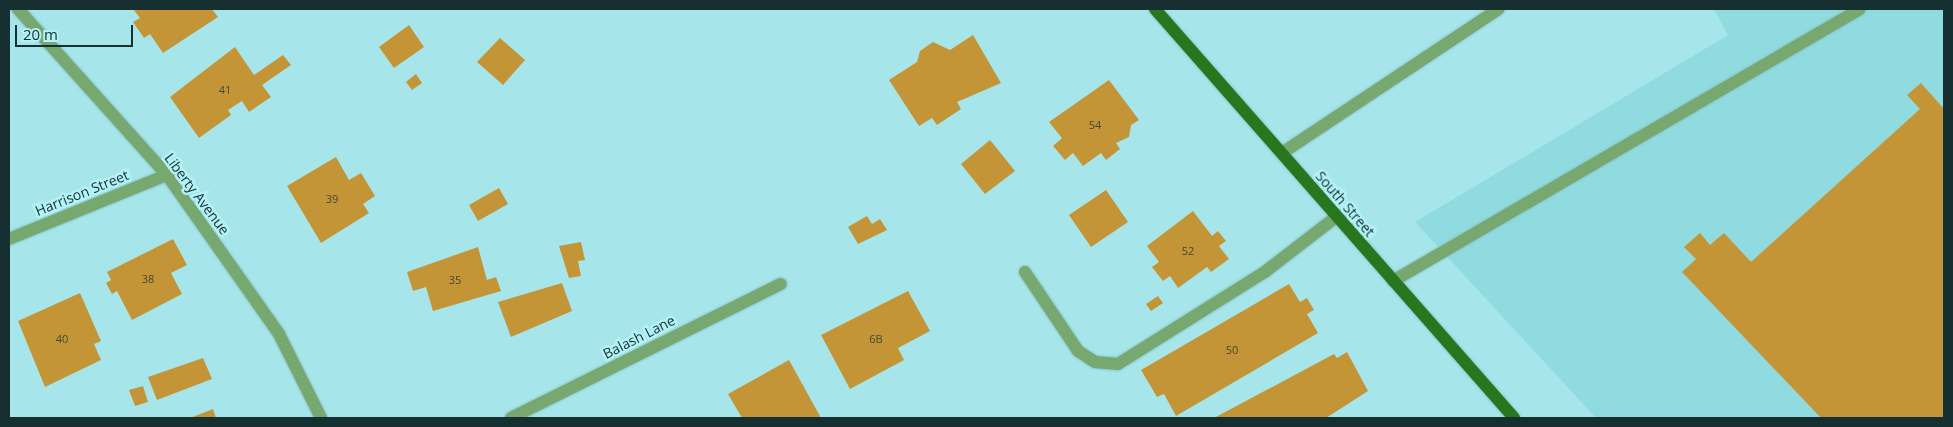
<!DOCTYPE html>
<style>
body{margin:0}
#map{position:relative;width:1953px;height:427px;overflow:hidden;background:#a6e6ea;font-family:"Open Sans",sans-serif}
div>[style]{position:absolute}
.built>*{inset:0;background:#90dbdf}
.building>*{inset:0;background:#c49537}
.roads{filter:drop-shadow(0 0 1px #89c2c5) drop-shadow(0 0 1px #89c2c5)}
.minor>*{height:12px;margin:-6px;padding:0 6px;transform-origin:6px;border-radius:6px;background:#77a870}
.major>*{height:12px;margin:-6px;padding:0 6px;transform-origin:6px;border-radius:6px;background:#28771f}
span{translate:-50% -50%;white-space:nowrap;text-align:center;line-height:1.15;-webkit-text-stroke:5px #b3f3f8;paint-order:stroke}
.number-label{font-size:11px;color:#424933}
.number-label span{-webkit-text-stroke-width:0}
.street-label{font-size:14px;color:#163032}
.frame{position:absolute;inset:0;border:10px solid #163032;pointer-events:none}
.scale{position:absolute;left:15px;top:25px;width:118px;height:22px;box-sizing:border-box;border:2px solid #163032;border-top:0;padding-left:6px;font-size:15px;line-height:18px;white-space:nowrap;color:#163032;-webkit-text-stroke:4px #b3f3f8;paint-order:stroke}
</style>
<div id="map">
<div class="built">
<i style="clip-path:polygon(1714px 9px,1944px 9px,1944px 418px,1596px 418px,1415px 222px,1728px 35px)"></i>
</div>
<div class="building">
<i style="clip-path:polygon(133px 9px,212px 9px,218px 17px,163px 53px,150px 34px,144px 38px,133px 22px,140px 18px)"></i>
<i style="clip-path:polygon(409px 25px,424px 47px,394px 68px,379px 47px)"></i>
<i style="clip-path:polygon(973px 35px,1001px 83px,957px 102px,961px 109px,937px 125px,932px 118px,919px 126px,889px 80px,917px 62px,920px 51px,933px 42px,950px 50px)"></i>
<i style="clip-path:polygon(500px 38px,525px 60px,503px 85px,477px 62px)"></i>
<i style="clip-path:polygon(235px 47px,254px 75px,283px 55px,291px 65px,262px 85px,271px 97px,249px 112px,242px 101px,228px 110px,231px 115px,199px 138px,170px 97px)"></i>
<i style="clip-path:polygon(416px 74px,422px 83px,412px 90px,406px 82px)"></i>
<i style="clip-path:polygon(1109px 80px,1139px 120px,1131px 125px,1129px 137px,1116px 143px,1120px 149px,1106px 160px,1101px 153px,1083px 166px,1073px 153px,1065px 160px,1053px 146px,1062px 138px,1049px 122px)"></i>
<i style="clip-path:polygon(1921px 83px,1944px 109px,1944px 418px,1821px 418px,1682px 272px,1696px 259px,1684px 247px,1700px 233px,1710px 245px,1724px 233px,1751px 262px,1920px 109px,1907px 95px)"></i>
<i style="clip-path:polygon(990px 140px,1015px 171px,985px 194px,961px 164px)"></i>
<i style="clip-path:polygon(336px 157px,349px 180px,361px 173px,375px 196px,363px 204px,369px 213px,321px 243px,287px 186px)"></i>
<i style="clip-path:polygon(499px 188px,508px 204px,478px 221px,469px 205px)"></i>
<i style="clip-path:polygon(1106px 190px,1128px 222px,1091px 247px,1069px 215px)"></i>
<i style="clip-path:polygon(1193px 211px,1212px 236px,1218px 231px,1226px 241px,1219px 246px,1229px 259px,1211px 272px,1207px 267px,1178px 288px,1170px 276px,1163px 281px,1152px 267px,1159px 262px,1147px 246px)"></i>
<i style="clip-path:polygon(867px 216px,872px 224px,880px 219px,887px 230px,858px 244px,848px 227px)"></i>
<i style="clip-path:polygon(173px 239px,187px 265px,171px 273px,182px 294px,132px 320px,117px 291px,112px 294px,106px 283px,111px 280px,107px 272px)"></i>
<i style="clip-path:polygon(581px 242px,585px 260px,578px 261px,581px 276px,569px 278px,559px 246px)"></i>
<i style="clip-path:polygon(478px 247px,487px 280px,496px 277px,501px 291px,433px 311px,426px 287px,413px 291px,407px 272px)"></i>
<i style="clip-path:polygon(562px 283px,572px 311px,511px 337px,498px 302px)"></i>
<i style="clip-path:polygon(1289px 284px,1300px 302px,1307px 298px,1314px 310px,1307px 314px,1318px 333px,1176px 416px,1164px 394px,1157px 397px,1141px 370px)"></i>
<i style="clip-path:polygon(908px 291px,930px 331px,898px 348px,904px 360px,850px 389px,821px 335px)"></i>
<i style="clip-path:polygon(80px 293px,101px 341px,94px 344px,101px 360px,45px 387px,18px 321px)"></i>
<i style="clip-path:polygon(1158px 296px,1163px 303px,1151px 311px,1146px 304px)"></i>
<i style="clip-path:polygon(1347px 352px,1368px 391px,1326px 418px,1214px 418px,1334px 354px,1337px 358px)"></i>
<i style="clip-path:polygon(203px 358px,212px 379px,157px 400px,148px 377px)"></i>
<i style="clip-path:polygon(789px 360px,821px 418px,742px 418px,728px 394px)"></i>
<i style="clip-path:polygon(143px 386px,148px 402px,135px 406px,129px 390px)"></i>
<i style="clip-path:polygon(213px 409px,216px 418px,190px 418px)"></i>
</div>
<div class="roads">
<div class="minor">
<i style="left:18px;top:9px;width:223px;rotate:48.1deg"></i>
<i style="left:167px;top:175px;width:194px;rotate:54.8deg"></i>
<i style="left:279px;top:334px;width:94px;rotate:63.4deg"></i>
<i style="left:1282px;top:153px;width:260px;rotate:-33.6deg"></i>
<i style="left:9px;top:239px;width:170px;rotate:-22.1deg"></i>
<i style="left:1025px;top:272px;width:95px;rotate:56.1deg"></i>
<i style="left:1078px;top:351px;width:20px;rotate:33deg"></i>
<i style="left:1095px;top:362px;width:23px;rotate:5deg"></i>
<i style="left:1118px;top:364px;width:175px;rotate:-32.1deg"></i>
<i style="left:1266px;top:271px;width:88px;rotate:-37.6deg"></i>
<i style="left:1393px;top:281px;width:540px;rotate:-30.22deg"></i>
<i style="left:511px;top:418px;width:301px;rotate:-26.4deg"></i>
</div>
<div class="major">
<i style="left:1155px;top:9px;width:544px;rotate:48.72deg"></i>
</div>
</div>
<div class="number-label">
<span style="left:225px;top:90px">41</span>
<span style="left:1095px;top:125px">54</span>
<span style="left:332px;top:199px">39</span>
<span style="left:1188px;top:251px">52</span>
<span style="left:148px;top:279px">38</span>
<span style="left:455px;top:280px">35</span>
<span style="left:62px;top:339px">40</span>
<span style="left:876px;top:339px">6B</span>
<span style="left:1232px;top:350px">50</span>
</div>
<div class="street-label">
<span style="left:82px;top:193px;rotate:-22deg">Harrison Street</span>
<span style="left:197px;top:194px;rotate:53deg">Liberty Avenue</span>
<span style="left:1345px;top:204px;rotate:49deg">South Street</span>
<span style="left:639px;top:337px;rotate:-27deg">Balash Lane</span>
</div>
<div class="frame"></div>
<div class="scale">20 m</div>
</div>
